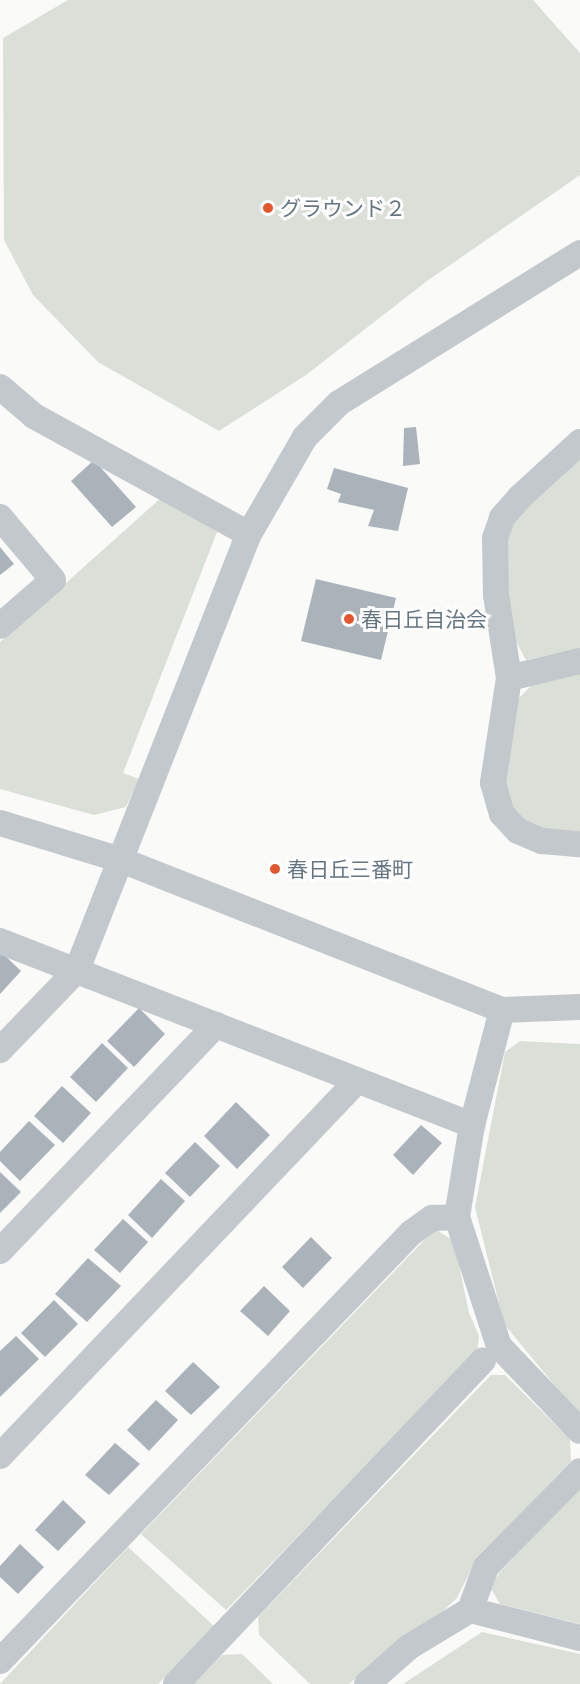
<!DOCTYPE html>
<meta charset="utf-8">
<style>
body{margin:0}
#map{position:relative;width:580px;height:1684px;overflow:hidden;background:#fafaf8;font-family:Barlow,"Noto Sans JP",sans-serif}
div>[style]{position:absolute}
.green>*{inset:0;background:#dadfd7}
.building>*{inset:0;background:#aab3b9}
.minor>*{height:26px;margin:-13px;padding:0 13px;transform-origin:13px;border-radius:13px;background:#c3c8cc}
.dots>*{width:16px;height:16px;translate:-50% -50%;box-sizing:border-box;border:3px solid #fff;border-radius:50%}
span{translate:-50% -50%;white-space:nowrap;text-align:center;line-height:1.15;-webkit-text-stroke:6px #fff;paint-order:stroke}
.poi-label{font-size:21px;color:#657683}
.left{translate:0 -50%;text-align:left}
</style>
<div id="map">
<div class="green">
<i style="clip-path:polygon(68px 0,533px 0,580px 53px,580px 175px,427px 281px,306px 375px,219px 431px,98px 362px,33px 295px,4px 240px,3px 38px)"></i>
<i style="clip-path:polygon(580px 456px,580px 648px,526px 660px,510px 630px,507px 539px,516px 515px)"></i>
<i style="clip-path:polygon(162px 497px,219px 527px,123px 773px,139px 779px,126px 807px,94px 815px,0 789px,0 642px)"></i>
<i style="clip-path:polygon(580px 673px,580px 831px,547px 830px,527px 823px,511px 806px,505px 784px,515px 702px,533px 684px)"></i>
<i style="clip-path:polygon(520px 1041px,580px 1044px,580px 1416px,504px 1324px,475px 1207px,505px 1052px)"></i>
<i style="clip-path:polygon(435px 1229px,454px 1241px,469px 1313px,479px 1336px,477px 1352px,226px 1610px,141px 1534px)"></i>
<i style="clip-path:polygon(491px 1375px,505px 1375px,570px 1439px,571px 1461px,476px 1560px,457px 1598px,441px 1613px,402px 1638px,349px 1684px,310px 1684px,259px 1635px,258px 1617px)"></i>
<i style="clip-path:polygon(580px 1487px,580px 1624px,500px 1604px,490px 1587px,500px 1572px)"></i>
<i style="clip-path:polygon(128px 1547px,214px 1626px,158px 1684px,0 1684px)"></i>
<i style="clip-path:polygon(482px 1632px,580px 1654px,580px 1684px,403px 1684px)"></i>
<i style="clip-path:polygon(242px 1654px,273px 1684px,193px 1684px,222px 1655px)"></i>
</div>
<div class="building">
<i style="clip-path:polygon(416px 427px,420px 464px,403px 466px,404px 428px)"></i>
<i style="clip-path:polygon(94px 460px,136px 507px,112px 527px,71px 481px)"></i>
<i style="clip-path:polygon(334px 468px,408px 488px,398px 531px,368px 526px,374px 510px,338px 502px,341px 494px,327px 489px)"></i>
<i style="clip-path:polygon(0 547px,14px 564px,0 575px)"></i>
<i style="clip-path:polygon(316px 579px,396px 598px,381px 660px,301px 641px)"></i>
<i style="clip-path:polygon(0 951px,21px 971px,0 994px)"></i>
<i style="clip-path:polygon(139px 1008px,165px 1034px,134px 1067px,107px 1041px)"></i>
<i style="clip-path:polygon(102px 1043px,128px 1068px,96px 1102px,70px 1077px)"></i>
<i style="clip-path:polygon(62px 1086px,91px 1113px,63px 1143px,34px 1116px)"></i>
<i style="clip-path:polygon(236px 1102px,270px 1135px,237px 1169px,204px 1136px)"></i>
<i style="clip-path:polygon(29px 1121px,55px 1145px,20px 1181px,0 1161px,0 1152px)"></i>
<i style="clip-path:polygon(421px 1125px,442px 1143px,413px 1175px,393px 1155px)"></i>
<i style="clip-path:polygon(195px 1142px,220px 1166px,190px 1197px,165px 1173px)"></i>
<i style="clip-path:polygon(0 1172px,21px 1192px,0 1213px)"></i>
<i style="clip-path:polygon(161px 1179px,185px 1201px,152px 1238px,128px 1215px)"></i>
<i style="clip-path:polygon(123px 1219px,148px 1242px,120px 1273px,94px 1250px)"></i>
<i style="clip-path:polygon(311px 1237px,332px 1258px,303px 1288px,282px 1267px)"></i>
<i style="clip-path:polygon(88px 1258px,121px 1286px,87px 1322px,55px 1294px)"></i>
<i style="clip-path:polygon(264px 1286px,290px 1311px,268px 1336px,240px 1311px)"></i>
<i style="clip-path:polygon(54px 1300px,78px 1324px,45px 1357px,21px 1333px)"></i>
<i style="clip-path:polygon(16px 1336px,39px 1359px,0 1397px,0 1351px)"></i>
<i style="clip-path:polygon(193px 1362px,220px 1387px,191px 1415px,165px 1391px)"></i>
<i style="clip-path:polygon(156px 1400px,178px 1420px,149px 1451px,127px 1430px)"></i>
<i style="clip-path:polygon(115px 1443px,140px 1464px,109px 1495px,85px 1475px)"></i>
<i style="clip-path:polygon(63px 1500px,86px 1522px,58px 1551px,35px 1530px)"></i>
<i style="clip-path:polygon(20px 1544px,44px 1567px,18px 1594px,0 1577px,0 1566px)"></i>
</div>
<div class="minor">
<i style="left:0;top:387px;width:45px;rotate:40.5deg"></i>
<i style="left:34px;top:416px;width:245px;rotate:28.8deg"></i>
<i style="left:580px;top:442px;width:81px;rotate:137.5deg"></i>
<i style="left:520px;top:497px;width:28px;rotate:131deg"></i>
<i style="left:502px;top:518px;width:21px;rotate:109deg"></i>
<i style="left:495px;top:538px;width:57px;rotate:89deg"></i>
<i style="left:496px;top:595px;width:84px;rotate:81.1deg"></i>
<i style="left:509px;top:678px;width:106px;rotate:98.7deg"></i>
<i style="left:493px;top:783px;width:32px;rotate:74deg"></i>
<i style="left:502px;top:814px;width:23px;rotate:47deg"></i>
<i style="left:518px;top:831px;width:26px;rotate:23deg"></i>
<i style="left:542px;top:841px;width:38px;rotate:5deg"></i>
<i style="left:0;top:517px;width:82px;rotate:49.9deg"></i>
<i style="left:53px;top:580px;width:70px;rotate:139deg"></i>
<i style="left:509px;top:678px;width:73px;rotate:-13.5deg"></i>
<i style="left:0;top:823px;width:127px;rotate:17deg"></i>
<i style="left:121px;top:860px;width:409px;rotate:21.5deg"></i>
<i style="left:502px;top:1010px;width:78px;rotate:-2.2deg"></i>
<i style="left:0;top:941px;width:507px;rotate:21.3deg"></i>
<i style="left:502px;top:1010px;width:119px;rotate:104.6deg"></i>
<i style="left:472px;top:1125px;width:93px;rotate:99.3deg"></i>
<i style="left:457px;top:1217px;width:136px;rotate:72deg"></i>
<i style="left:499px;top:1346px;width:117px;rotate:46.4deg"></i>
<i style="left:0;top:1050px;width:111px;rotate:-46.1deg"></i>
<i style="left:77px;top:970px;width:469px;rotate:-68.5deg"></i>
<i style="left:249px;top:534px;width:112px;rotate:-60deg"></i>
<i style="left:305px;top:437px;width:48px;rotate:-45deg"></i>
<i style="left:339px;top:403px;width:284px;rotate:-31.9deg"></i>
<i style="left:0;top:1251px;width:313px;rotate:-46.3deg"></i>
<i style="left:0;top:1456px;width:516px;rotate:-46.41deg"></i>
<i style="left:470px;top:1610px;width:46px;rotate:-69.6deg"></i>
<i style="left:486px;top:1567px;width:134px;rotate:-45.6deg"></i>
<i style="left:0;top:1661px;width:593px;rotate:-46.16deg"></i>
<i style="left:411px;top:1233px;width:26px;rotate:-36deg"></i>
<i style="left:432px;top:1218px;width:25px;rotate:-2deg"></i>
<i style="left:176px;top:1684px;width:446px;rotate:-46.5deg"></i>
<i style="left:367px;top:1684px;width:56px;rotate:-41.4deg"></i>
<i style="left:409px;top:1647px;width:71px;rotate:-31.2deg"></i>
<i style="left:470px;top:1610px;width:114px;rotate:14.3deg"></i>
</div>
<div class="dots">
<i style="left:268px;top:208px;background:#e4572e"></i>
<i style="left:349px;top:619px;background:#e4572e"></i>
<i style="left:275px;top:869px;background:#e4572e"></i>
</div>
<div class="poi-label">
<span class="left" style="left:280px;top:208px">グラウンド２</span>
<span class="left" style="left:361px;top:619px">春日丘自治会</span>
<span class="left" style="left:287px;top:869px">春日丘三番町</span>
</div>
</div>
